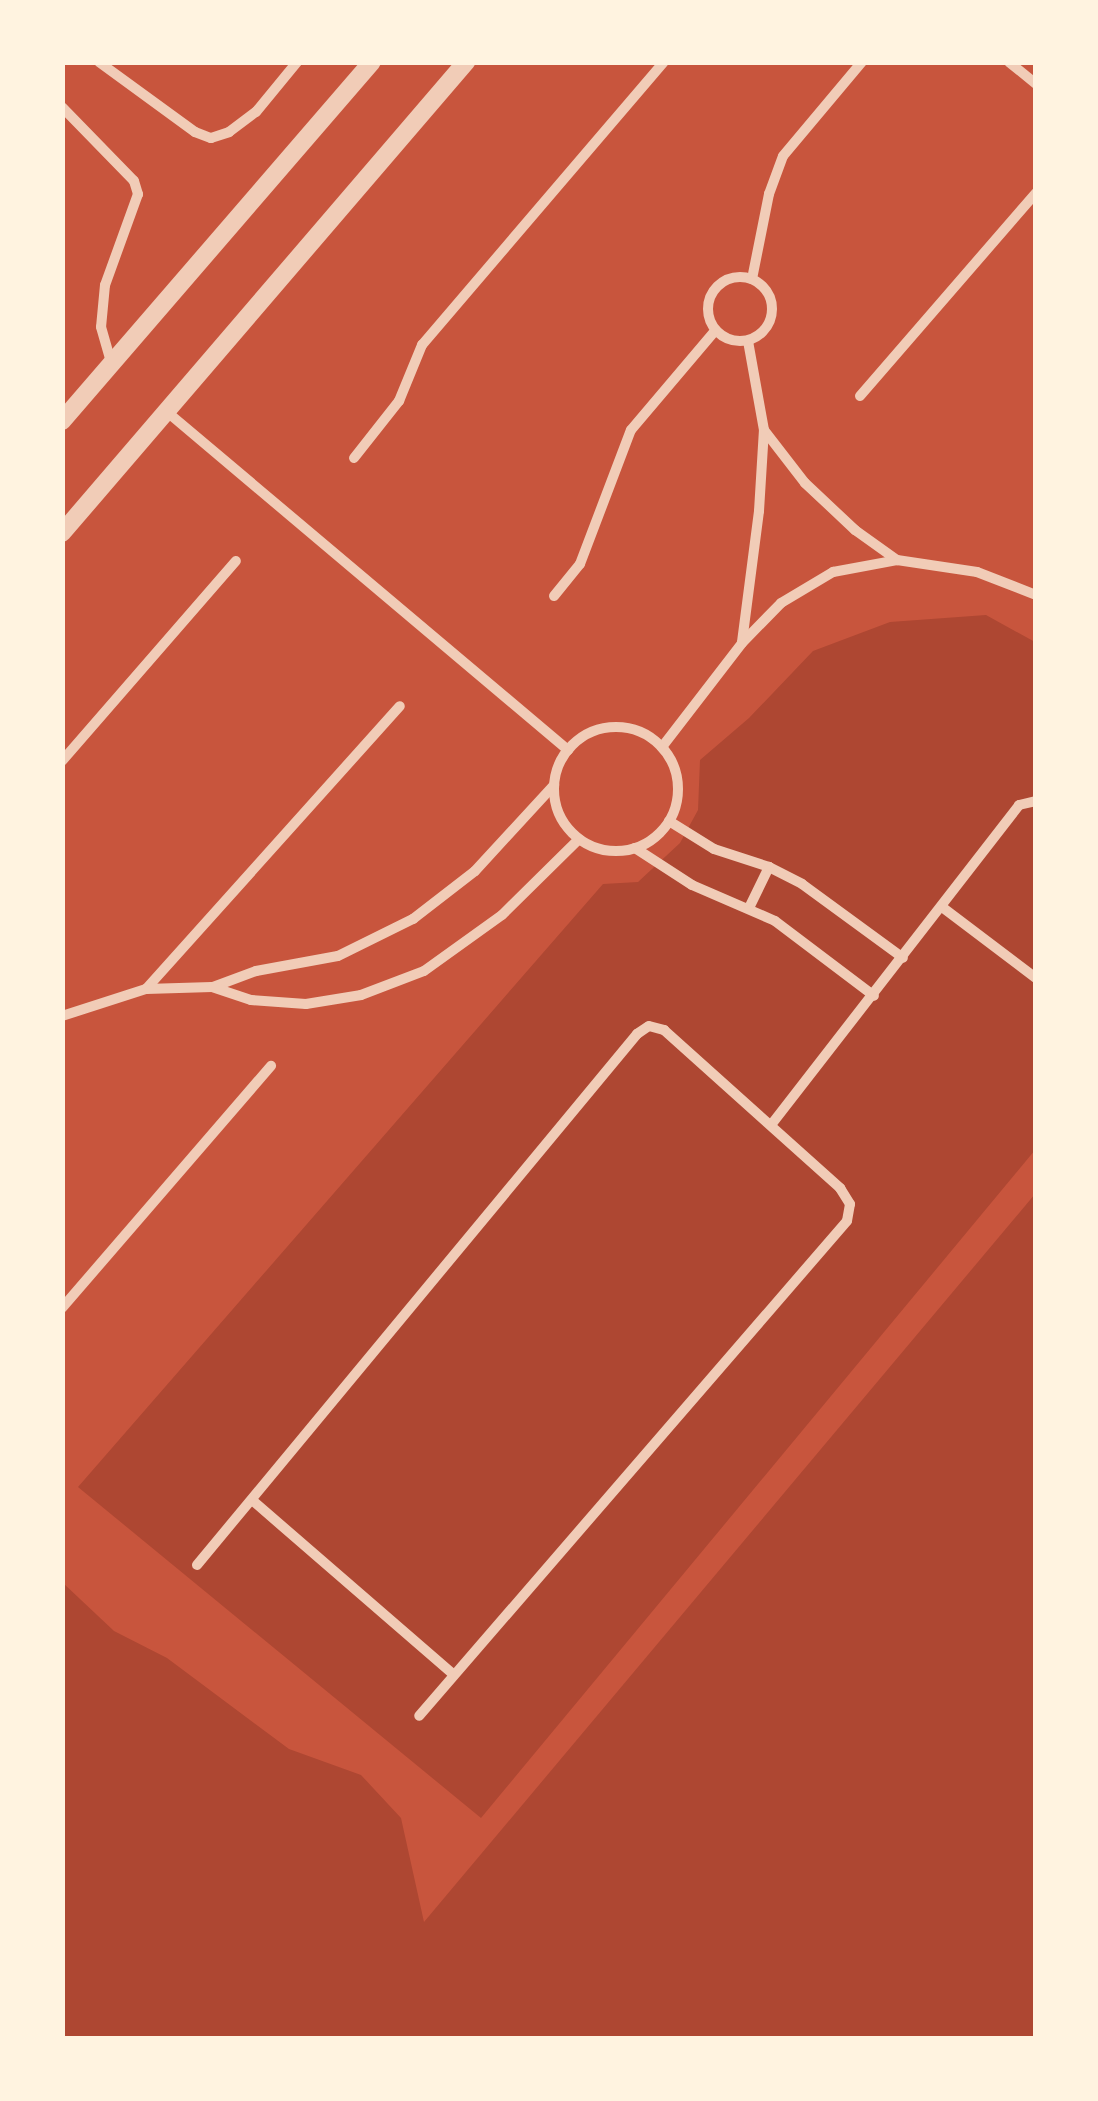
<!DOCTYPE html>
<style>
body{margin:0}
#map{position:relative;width:1098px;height:2101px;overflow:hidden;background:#c8553d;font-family:"PT Sans",sans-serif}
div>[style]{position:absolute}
.green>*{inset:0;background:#ae4732}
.minor>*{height:10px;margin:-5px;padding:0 5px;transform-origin:5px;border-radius:5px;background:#f1ccb7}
.minor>.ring{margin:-5px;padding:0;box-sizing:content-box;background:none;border:10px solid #f1ccb7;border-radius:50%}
.tertiary>*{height:18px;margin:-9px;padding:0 9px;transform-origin:9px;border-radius:9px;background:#f1ccb7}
span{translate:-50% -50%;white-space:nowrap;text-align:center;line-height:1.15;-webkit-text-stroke:9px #fff3e0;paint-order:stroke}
.frame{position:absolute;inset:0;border:65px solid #fff3e0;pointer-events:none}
</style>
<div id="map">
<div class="green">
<i style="clip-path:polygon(986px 615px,1035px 642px,1035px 1150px,481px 1818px,78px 1487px,603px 884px,638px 882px,680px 843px,698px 810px,700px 760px,749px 718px,813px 651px,890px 622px)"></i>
<i style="clip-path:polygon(1035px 1194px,1035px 2038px,63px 2038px,63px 1583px,114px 1631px,167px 1658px,289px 1749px,361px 1775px,401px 1818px,424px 1922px)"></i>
</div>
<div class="minor">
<i style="left:99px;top:62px;width:119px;rotate:36.1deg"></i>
<i style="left:195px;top:132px;width:17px;rotate:21deg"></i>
<i style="left:211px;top:138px;width:19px;rotate:-18deg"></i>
<i style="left:229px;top:132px;width:34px;rotate:-37deg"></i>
<i style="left:256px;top:112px;width:65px;rotate:-50.6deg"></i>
<i style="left:1009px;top:62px;width:35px;rotate:39deg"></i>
<i style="left:62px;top:107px;width:103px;rotate:45.8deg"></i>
<i style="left:134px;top:181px;width:14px;rotate:73deg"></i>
<i style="left:138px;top:194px;width:97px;rotate:109.9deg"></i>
<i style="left:105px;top:285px;width:42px;rotate:95.4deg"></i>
<i style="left:101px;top:327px;width:37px;rotate:74deg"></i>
<i class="ring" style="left:708px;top:277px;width:54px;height:54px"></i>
<i style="left:752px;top:279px;width:87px;rotate:-78.7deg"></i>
<i style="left:769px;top:194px;width:40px;rotate:-69.8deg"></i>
<i style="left:783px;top:156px;width:123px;rotate:-50deg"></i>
<i style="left:860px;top:396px;width:269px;rotate:-49.1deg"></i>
<i style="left:166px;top:411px;width:526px;rotate:40.14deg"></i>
<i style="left:764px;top:430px;width:67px;rotate:52.3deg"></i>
<i style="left:805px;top:483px;width:69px;rotate:43.2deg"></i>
<i style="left:855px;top:530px;width:52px;rotate:35.5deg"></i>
<i style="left:354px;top:458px;width:73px;rotate:-51.7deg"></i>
<i style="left:399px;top:401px;width:61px;rotate:-67.7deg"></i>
<i style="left:422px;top:345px;width:372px;rotate:-49.5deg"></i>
<i style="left:554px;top:596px;width:41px;rotate:-50.9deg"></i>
<i style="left:580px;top:564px;width:143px;rotate:-69.2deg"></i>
<i style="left:631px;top:430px;width:130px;rotate:-49.7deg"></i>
<i style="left:742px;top:642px;width:132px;rotate:-82.6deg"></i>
<i style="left:759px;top:511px;width:81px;rotate:-86.5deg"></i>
<i style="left:764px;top:430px;width:90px;rotate:-100.2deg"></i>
<i class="ring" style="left:554px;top:727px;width:114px;height:114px"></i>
<i style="left:662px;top:747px;width:131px;rotate:-52.4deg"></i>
<i style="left:742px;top:643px;width:56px;rotate:-45.7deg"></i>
<i style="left:781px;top:603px;width:61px;rotate:-30.8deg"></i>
<i style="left:833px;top:572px;width:65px;rotate:-10.6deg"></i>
<i style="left:897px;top:560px;width:81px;rotate:8.5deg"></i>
<i style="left:977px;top:572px;width:63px;rotate:21.3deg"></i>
<i style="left:62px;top:761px;width:265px;rotate:-49deg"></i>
<i style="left:669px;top:821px;width:53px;rotate:31.9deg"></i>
<i style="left:714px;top:849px;width:58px;rotate:18.1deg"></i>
<i style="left:769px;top:867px;width:37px;rotate:27deg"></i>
<i style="left:802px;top:884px;width:125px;rotate:36.2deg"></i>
<i style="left:635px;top:848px;width:68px;rotate:33deg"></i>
<i style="left:692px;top:885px;width:90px;rotate:23.4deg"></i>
<i style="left:775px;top:921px;width:124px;rotate:37.1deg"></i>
<i style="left:942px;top:907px;width:118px;rotate:37.1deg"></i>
<i style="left:749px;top:908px;width:46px;rotate:-64deg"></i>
<i style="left:213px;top:987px;width:46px;rotate:-20.4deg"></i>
<i style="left:256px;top:971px;width:83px;rotate:-10.4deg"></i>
<i style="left:338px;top:956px;width:84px;rotate:-26.3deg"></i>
<i style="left:413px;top:919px;width:78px;rotate:-37.7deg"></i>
<i style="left:475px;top:871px;width:117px;rotate:-47.4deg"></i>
<i style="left:146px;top:989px;width:380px;rotate:-48.1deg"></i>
<i style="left:62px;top:1016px;width:88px;rotate:-17.8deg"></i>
<i style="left:146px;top:989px;width:66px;rotate:-1.7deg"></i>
<i style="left:212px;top:987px;width:41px;rotate:18.4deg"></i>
<i style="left:251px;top:1000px;width:55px;rotate:4.2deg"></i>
<i style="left:306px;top:1004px;width:56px;rotate:-9.3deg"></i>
<i style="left:361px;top:995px;width:67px;rotate:-20.9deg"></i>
<i style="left:424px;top:971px;width:96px;rotate:-35.7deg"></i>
<i style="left:502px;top:915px;width:108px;rotate:-44.6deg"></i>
<i style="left:771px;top:1125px;width:405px;rotate:-52.2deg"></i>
<i style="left:1019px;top:805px;width:17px;rotate:-13deg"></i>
<i style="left:62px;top:1308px;width:320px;rotate:-49.2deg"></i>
<i style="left:252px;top:1500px;width:267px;rotate:40.9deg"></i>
<i style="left:197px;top:1565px;width:690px;rotate:-50.35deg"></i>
<i style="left:637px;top:1034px;width:14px;rotate:-34deg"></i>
<i style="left:649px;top:1026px;width:16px;rotate:15deg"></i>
<i style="left:664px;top:1030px;width:237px;rotate:41.9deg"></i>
<i style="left:840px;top:1188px;width:19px;rotate:58deg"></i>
<i style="left:850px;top:1204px;width:17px;rotate:100deg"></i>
<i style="left:847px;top:1221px;width:654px;rotate:130.85deg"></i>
</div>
<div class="tertiary">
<i style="left:62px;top:421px;width:474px;rotate:-49.2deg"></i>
<i style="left:62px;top:533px;width:621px;rotate:-49.38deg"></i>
</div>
<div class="frame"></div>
</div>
